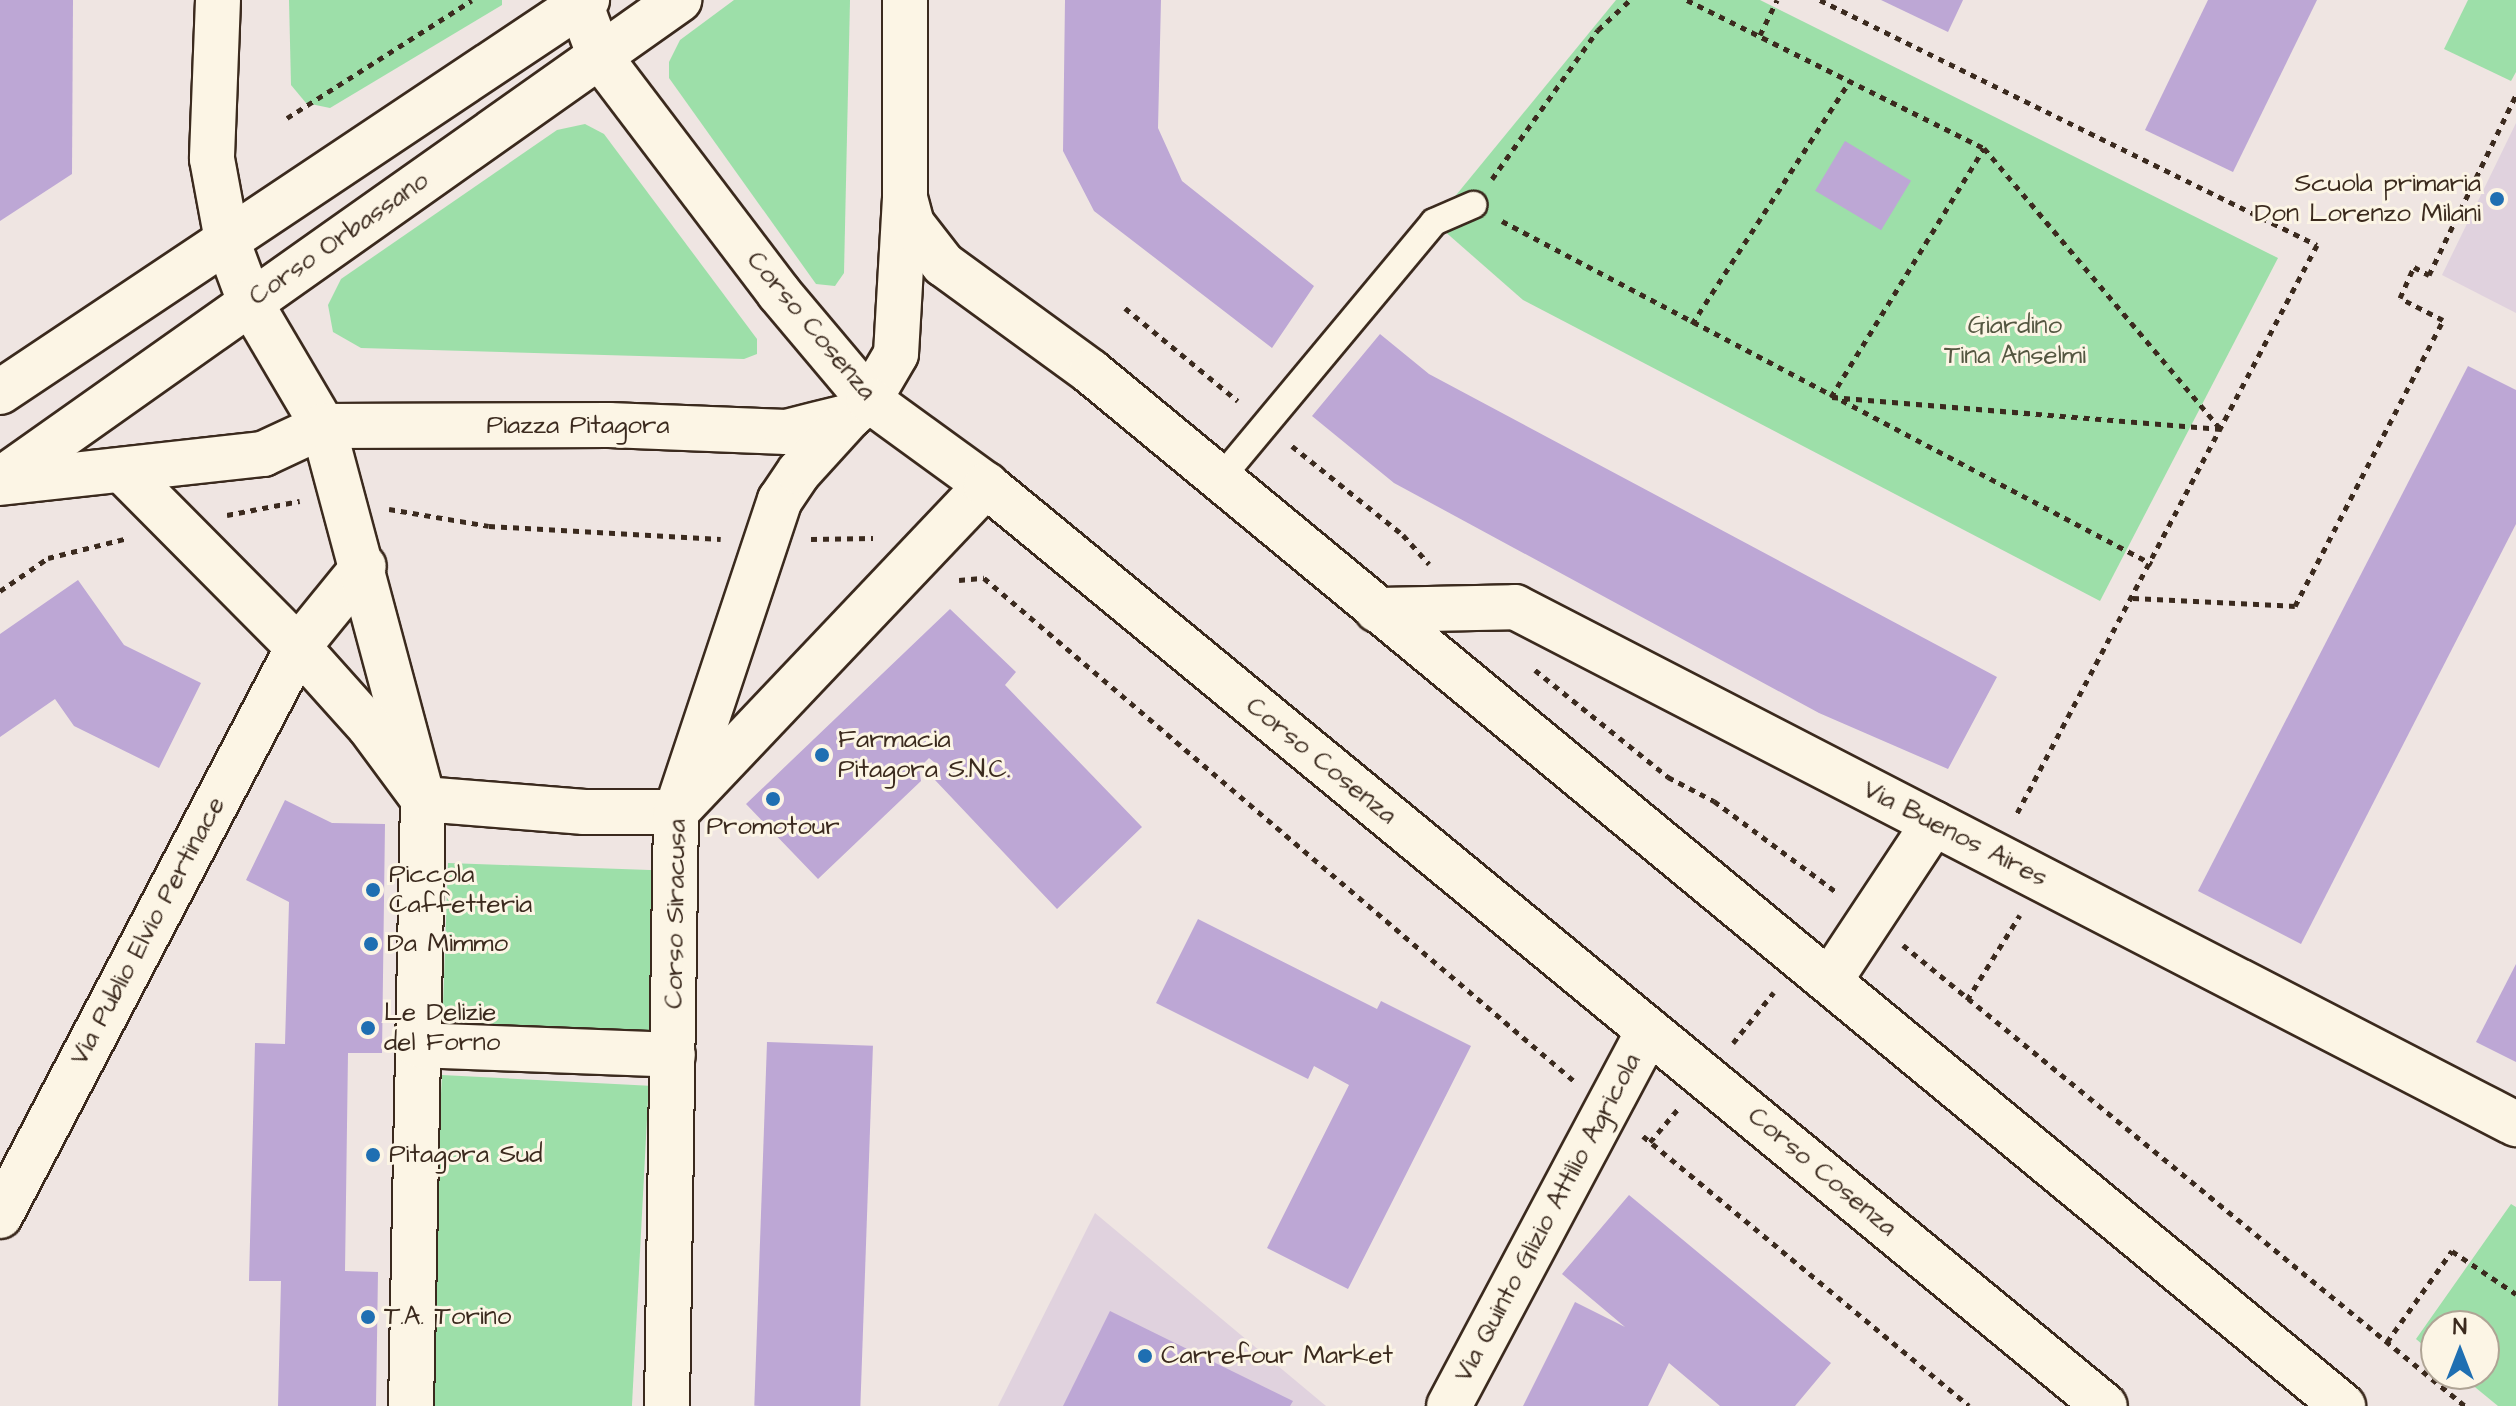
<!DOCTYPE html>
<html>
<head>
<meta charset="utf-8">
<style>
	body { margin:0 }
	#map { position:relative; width:2516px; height:1406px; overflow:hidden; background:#efe5e2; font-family:"Architects Daughter",sans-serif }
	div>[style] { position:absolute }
	.built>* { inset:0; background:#e0d2de }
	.green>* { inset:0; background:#9ddfa9; transform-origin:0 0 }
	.building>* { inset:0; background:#bda7d5; transform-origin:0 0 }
	.path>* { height:5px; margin-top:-2.5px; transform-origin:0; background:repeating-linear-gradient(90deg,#3b2a1e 0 6px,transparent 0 12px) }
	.roads { filter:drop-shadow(2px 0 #3b2a1e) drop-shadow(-2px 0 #3b2a1e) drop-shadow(0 2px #3b2a1e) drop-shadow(0 -2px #3b2a1e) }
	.service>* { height:26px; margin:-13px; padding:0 13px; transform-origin:13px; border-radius:13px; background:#fcf5e5 }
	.minor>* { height:44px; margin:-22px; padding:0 22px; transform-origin:22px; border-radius:22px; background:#fcf5e5 }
	.tertiary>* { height:44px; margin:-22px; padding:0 22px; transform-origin:22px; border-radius:22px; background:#fcf5e5 }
	.primary>* { height:44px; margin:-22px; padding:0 22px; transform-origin:22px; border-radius:22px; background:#fcf5e5 }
	.dots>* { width:22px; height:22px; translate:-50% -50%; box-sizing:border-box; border:4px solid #fcf5e5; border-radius:50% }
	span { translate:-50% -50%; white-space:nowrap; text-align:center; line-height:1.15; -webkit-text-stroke:6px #fcf5e5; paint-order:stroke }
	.poi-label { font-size:26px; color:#3b2a1e }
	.right { translate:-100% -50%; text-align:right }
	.left { translate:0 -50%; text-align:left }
	.street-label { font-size:26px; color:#3b2a1e }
	.park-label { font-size:26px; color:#545741 }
	.north { position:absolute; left:2420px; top:1310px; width:80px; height:80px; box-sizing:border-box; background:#fcf5e5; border:2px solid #afa495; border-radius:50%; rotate:0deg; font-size:22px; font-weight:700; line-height:32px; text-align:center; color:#3b2a1e }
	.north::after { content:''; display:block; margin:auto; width:28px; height:36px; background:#1f6fb2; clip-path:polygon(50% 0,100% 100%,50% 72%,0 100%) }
</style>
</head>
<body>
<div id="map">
	<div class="built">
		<i style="clip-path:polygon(2516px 123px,2516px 313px,2442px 275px)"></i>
		<i style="clip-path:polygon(1095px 1213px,1326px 1406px,998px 1406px)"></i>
	</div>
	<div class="green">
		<i style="clip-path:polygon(289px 0,502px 0,502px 5px,330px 108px,306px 103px,291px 85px)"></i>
		<i style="clip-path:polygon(734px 0,850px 0,844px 273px,835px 286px,816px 284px,669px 78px,669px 62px,680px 40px)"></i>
		<i style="clip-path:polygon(1616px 0,1760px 0,2278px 258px,2100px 601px,1523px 300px,1434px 222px)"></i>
		<i style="clip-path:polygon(2468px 0,2516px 0,2516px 72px,2511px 81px,2444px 49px)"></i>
		<i style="clip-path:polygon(585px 124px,604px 134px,757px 339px,757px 354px,744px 359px,361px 348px,333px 332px,328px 305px,341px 279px,557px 130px)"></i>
		<i style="left:448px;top:863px;width:209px;height:162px;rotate:2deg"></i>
		<i style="left:442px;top:1075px;width:207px;height:331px;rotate:3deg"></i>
		<i style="clip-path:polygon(2511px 1204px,2516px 1207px,2516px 1406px,2498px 1406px,2459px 1374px,2484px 1374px,2484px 1326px,2436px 1326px,2436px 1356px,2416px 1339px)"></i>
	</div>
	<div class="building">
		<i style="clip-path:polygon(0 0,73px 0,72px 174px,0 221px)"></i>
		<i style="clip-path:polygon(1065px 0,1161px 0,1158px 128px,1182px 181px,1314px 286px,1272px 348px,1094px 211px,1063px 151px)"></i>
		<i style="clip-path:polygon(1881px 0,1963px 0,1948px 32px)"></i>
		<i style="clip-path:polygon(2208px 0,2317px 0,2233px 172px,2145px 130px)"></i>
		<i style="left:1845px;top:141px;width:77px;height:58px;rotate:31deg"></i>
		<i style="clip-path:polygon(1380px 334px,1429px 374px,1997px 677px,1948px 769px,1819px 713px,1394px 483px,1312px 416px)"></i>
		<i style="clip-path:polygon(2468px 366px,2516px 390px,2516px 524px,2301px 944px,2198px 891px)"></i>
		<i style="clip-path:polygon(78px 580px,124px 645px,201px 683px,159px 768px,74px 726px,55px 699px,0 737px,0 634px)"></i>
		<i style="clip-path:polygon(950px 609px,1016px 672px,1005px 685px,1142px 827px,1057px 909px,935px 780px,940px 767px,929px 758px,919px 768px,921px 781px,818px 879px,746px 804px)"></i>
		<i style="clip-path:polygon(285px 800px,332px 823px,385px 824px,382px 1053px,348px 1053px,345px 1271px,378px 1272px,376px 1406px,278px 1406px,281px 1281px,249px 1281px,255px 1043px,285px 1044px,289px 902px,246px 880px)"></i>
		<i style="clip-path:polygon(1198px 919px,1377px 1009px,1381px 1001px,1471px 1046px,1348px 1289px,1267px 1248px,1349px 1085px,1314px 1066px,1308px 1079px,1156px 1003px)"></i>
		<i style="clip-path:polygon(2516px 964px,2516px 1062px,2476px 1042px)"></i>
		<i style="left:767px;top:1042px;width:106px;height:364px;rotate:2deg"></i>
		<i style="clip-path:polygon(1629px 1195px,1831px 1363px,1795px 1406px,1720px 1406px,1669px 1363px,1648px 1406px,1523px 1406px,1575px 1302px,1625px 1327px,1562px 1274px)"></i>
		<i style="clip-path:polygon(1110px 1311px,1293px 1401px,1290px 1406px,1063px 1406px)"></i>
	</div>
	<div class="path">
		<i style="left:1687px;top:0;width:332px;rotate:26.5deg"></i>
		<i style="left:1984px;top:148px;width:368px;rotate:49.9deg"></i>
		<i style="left:2221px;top:429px;width:391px;rotate:-175.3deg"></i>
		<i style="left:1831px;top:397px;width:292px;rotate:-58.4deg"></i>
		<i style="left:1820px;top:0;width:554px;rotate:26.24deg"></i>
		<i style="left:2317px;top:245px;width:647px;rotate:117.83deg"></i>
		<i style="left:1760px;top:35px;width:39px;rotate:-64deg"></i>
		<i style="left:287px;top:118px;width:219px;rotate:-32.5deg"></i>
		<i style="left:1492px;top:179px;width:183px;rotate:-54.6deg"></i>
		<i style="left:1598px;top:30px;width:44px;rotate:-43.2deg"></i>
		<i style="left:1502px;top:221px;width:735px;rotate:27.82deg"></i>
		<i style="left:1125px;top:308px;width:146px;rotate:39.5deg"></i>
		<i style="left:1692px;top:324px;width:290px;rotate:-57deg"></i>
		<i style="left:1292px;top:446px;width:142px;rotate:38.7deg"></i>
		<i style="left:1403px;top:535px;width:39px;rotate:48deg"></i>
		<i style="left:389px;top:509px;width:101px;rotate:9.6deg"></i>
		<i style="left:489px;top:526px;width:232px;rotate:3.2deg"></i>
		<i style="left:227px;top:515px;width:74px;rotate:-10.9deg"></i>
		<i style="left:811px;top:539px;width:62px;rotate:-0.9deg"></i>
		<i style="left:959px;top:580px;width:25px;rotate:-5deg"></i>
		<i style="left:984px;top:578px;width:774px;rotate:40.44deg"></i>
		<i style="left:0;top:591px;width:58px;rotate:-34.5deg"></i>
		<i style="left:48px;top:558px;width:82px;rotate:-14deg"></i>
		<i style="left:2133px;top:598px;width:162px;rotate:2.8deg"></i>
		<i style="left:2295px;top:606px;width:322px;rotate:-62.6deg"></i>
		<i style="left:2443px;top:320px;width:48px;rotate:-152.9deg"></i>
		<i style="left:2400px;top:298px;width:34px;rotate:-66deg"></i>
		<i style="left:2414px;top:267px;width:17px;rotate:28deg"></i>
		<i style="left:2429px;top:275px;width:200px;rotate:-64.2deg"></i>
		<i style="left:1535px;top:670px;width:171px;rotate:38.8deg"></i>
		<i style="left:1668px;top:777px;width:52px;rotate:27.6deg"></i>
		<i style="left:1714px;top:801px;width:152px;rotate:36.7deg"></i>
		<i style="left:1903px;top:945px;width:727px;rotate:39.36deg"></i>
		<i style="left:1967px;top:1000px;width:100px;rotate:-58.1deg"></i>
		<i style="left:1733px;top:1043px;width:65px;rotate:-51.2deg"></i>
		<i style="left:1643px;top:1136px;width:423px;rotate:39.6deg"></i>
		<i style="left:1650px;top:1142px;width:43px;rotate:-49.7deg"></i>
		<i style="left:2387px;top:1342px;width:112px;rotate:-54.5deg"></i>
		<i style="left:2452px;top:1251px;width:77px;rotate:33.9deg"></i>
	</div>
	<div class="roads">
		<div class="service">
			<i style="left:1220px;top:479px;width:334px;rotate:-50.2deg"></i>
			<i style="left:1434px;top:222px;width:43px;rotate:-23.6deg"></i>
		</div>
		<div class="minor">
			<i style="left:1377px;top:610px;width:138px;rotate:-1.2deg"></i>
			<i style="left:1515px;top:607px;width:1127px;rotate:27.32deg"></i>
			<i style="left:1830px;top:980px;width:188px;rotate:-56.5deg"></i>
			<i style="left:0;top:1216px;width:642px;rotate:-62.36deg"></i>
			<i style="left:298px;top:647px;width:104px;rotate:-50.8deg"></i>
			<i style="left:1449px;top:1406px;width:425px;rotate:-62deg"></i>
		</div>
		<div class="tertiary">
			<i style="left:218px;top:0;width:159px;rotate:92.2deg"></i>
			<i style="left:212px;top:159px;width:82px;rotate:79.5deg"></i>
			<i style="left:227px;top:240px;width:66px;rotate:69.6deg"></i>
			<i style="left:250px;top:302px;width:144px;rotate:59.5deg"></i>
			<i style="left:323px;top:426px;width:386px;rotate:75deg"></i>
			<i style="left:423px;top:799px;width:607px;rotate:91.13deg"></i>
			<i style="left:123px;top:471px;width:248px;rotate:45.2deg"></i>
			<i style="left:298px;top:647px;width:106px;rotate:48.1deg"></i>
			<i style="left:369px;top:726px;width:91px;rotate:53.5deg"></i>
			<i style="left:423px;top:799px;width:162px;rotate:4.6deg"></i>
			<i style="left:584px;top:812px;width:92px"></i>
			<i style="left:676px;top:812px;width:451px;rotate:-46.5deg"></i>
			<i style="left:0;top:483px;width:265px;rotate:-6.3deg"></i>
			<i style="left:263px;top:454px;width:66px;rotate:-25deg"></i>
			<i style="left:323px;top:426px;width:286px;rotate:-0.2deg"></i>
			<i style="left:609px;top:425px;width:177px;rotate:2.3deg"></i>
			<i style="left:786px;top:432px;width:66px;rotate:-14deg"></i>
			<i style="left:850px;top:416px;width:25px;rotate:-40deg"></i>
			<i style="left:869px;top:400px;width:53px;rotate:-59.6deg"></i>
			<i style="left:896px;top:354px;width:156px;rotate:-86.7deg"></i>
			<i style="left:418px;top:1045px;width:255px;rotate:2.2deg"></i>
			<i style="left:667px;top:1406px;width:594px;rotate:-89.13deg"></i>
			<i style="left:676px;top:812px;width:329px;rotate:-71.6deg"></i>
			<i style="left:780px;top:500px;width:34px;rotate:-56deg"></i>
			<i style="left:799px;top:472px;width:76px;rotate:-47.7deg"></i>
		</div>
		<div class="primary">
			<i style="left:579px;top:0;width:61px;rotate:69.8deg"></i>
			<i style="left:600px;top:57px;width:296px;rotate:52.8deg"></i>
			<i style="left:779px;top:293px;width:140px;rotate:49.9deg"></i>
			<i style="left:869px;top:400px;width:145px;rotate:36deg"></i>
			<i style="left:986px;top:485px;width:1449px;rotate:39.46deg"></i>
			<i style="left:905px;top:0;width:198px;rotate:90deg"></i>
			<i style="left:905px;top:198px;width:27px;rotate:75deg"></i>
			<i style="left:912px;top:224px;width:51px;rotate:52.2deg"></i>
			<i style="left:943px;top:264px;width:183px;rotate:36.1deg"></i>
			<i style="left:1091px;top:372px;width:1624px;rotate:39.55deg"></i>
			<i style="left:0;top:392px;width:706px;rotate:-33.74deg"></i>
			<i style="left:0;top:480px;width:832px;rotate:-35.26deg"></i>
		</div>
	</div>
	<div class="dots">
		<i style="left:2497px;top:199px;background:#1f6fb2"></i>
		<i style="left:822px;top:755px;background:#1f6fb2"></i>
		<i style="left:773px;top:799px;background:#1f6fb2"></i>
		<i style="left:373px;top:890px;background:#1f6fb2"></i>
		<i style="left:371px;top:944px;background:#1f6fb2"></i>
		<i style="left:368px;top:1028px;background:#1f6fb2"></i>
		<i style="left:373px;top:1155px;background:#1f6fb2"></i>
		<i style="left:368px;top:1317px;background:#1f6fb2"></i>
		<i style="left:1145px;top:1356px;background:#1f6fb2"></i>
	</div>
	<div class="poi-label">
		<span class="right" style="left:2481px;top:199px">Scuola primaria<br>Don Lorenzo Milani</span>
		<span class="left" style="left:838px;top:755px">Farmacia<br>Pitagora S.N.C.</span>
		<span style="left:773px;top:827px">Promotour</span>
		<span class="left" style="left:389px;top:890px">Piccola<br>Caffetteria</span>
		<span class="left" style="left:387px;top:944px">Da Mimmo</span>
		<span class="left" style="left:384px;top:1028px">Le Delizie<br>del Forno</span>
		<span class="left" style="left:389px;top:1155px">Pitagora Sud</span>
		<span class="left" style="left:384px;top:1317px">T.A. Torino</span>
		<span class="left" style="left:1161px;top:1356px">Carrefour Market</span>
	</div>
	<div class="street-label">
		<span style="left:339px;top:239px;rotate:-35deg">Corso Orbassano</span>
		<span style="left:811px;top:326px;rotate:50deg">Corso Cosenza</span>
		<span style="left:578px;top:426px">Piazza Pitagora</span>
		<span style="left:1321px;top:761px;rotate:39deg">Corso Cosenza</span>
		<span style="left:1955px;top:834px;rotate:27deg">Via Buenos Aires</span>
		<span style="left:676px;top:914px;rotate:-89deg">Corso Siracusa</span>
		<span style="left:148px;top:931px;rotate:-62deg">Via Publio Elvio Pertinace</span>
		<span style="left:1822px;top:1172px;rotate:40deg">Corso Cosenza</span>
		<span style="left:1548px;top:1218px;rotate:-62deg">Via Quinto Glizio Attilio Agricola</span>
	</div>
	<div class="park-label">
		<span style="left:2015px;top:341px">Giardino<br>Tina Anselmi</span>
	</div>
	<div class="north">N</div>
</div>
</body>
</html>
